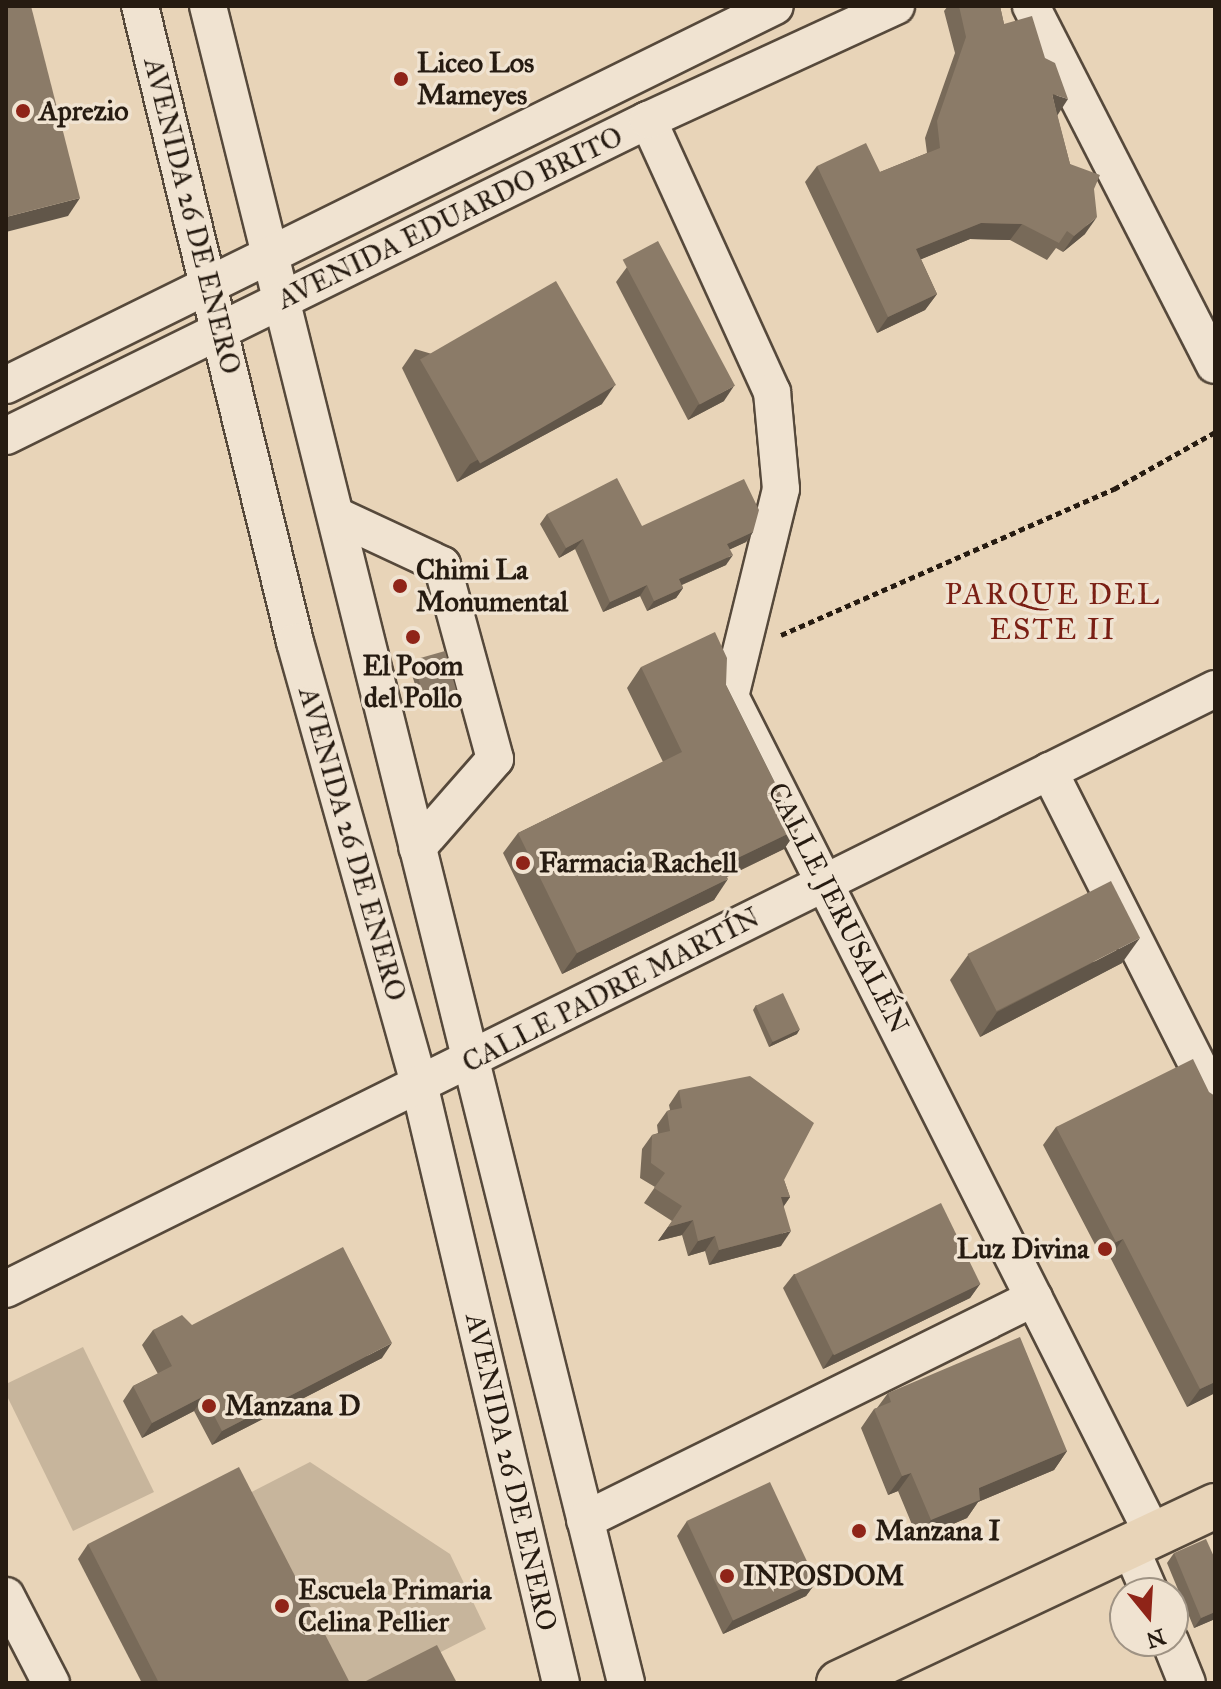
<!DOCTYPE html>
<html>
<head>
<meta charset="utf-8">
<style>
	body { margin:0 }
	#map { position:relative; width:1221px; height:1689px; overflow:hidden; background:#e8d4b8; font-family:"IM FELL Great Primer",serif }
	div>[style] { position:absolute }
	.green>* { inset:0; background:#c7b59c }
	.path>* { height:5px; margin-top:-2.5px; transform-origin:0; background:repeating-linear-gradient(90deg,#261b11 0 6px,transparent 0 10px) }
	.roads { filter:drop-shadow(2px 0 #56493b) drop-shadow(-2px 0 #56493b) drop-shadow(0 2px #56493b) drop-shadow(0 -2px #56493b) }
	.minor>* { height:36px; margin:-18px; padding:0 18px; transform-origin:18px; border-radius:18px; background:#f0e3d1 }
	.major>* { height:44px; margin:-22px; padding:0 22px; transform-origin:22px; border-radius:22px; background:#e8d4b8 }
	.wall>* { inset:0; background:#786a59 }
	.shaded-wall>* { inset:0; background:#615649 }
	.building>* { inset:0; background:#8b7b68; transform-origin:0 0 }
	.dots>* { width:22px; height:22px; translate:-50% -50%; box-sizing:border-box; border:4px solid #f0e3d1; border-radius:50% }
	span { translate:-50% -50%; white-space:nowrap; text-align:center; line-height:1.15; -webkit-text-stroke:7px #f0e3d1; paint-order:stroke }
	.poi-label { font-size:28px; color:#261b11; font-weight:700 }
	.left { translate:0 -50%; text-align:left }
	.right { translate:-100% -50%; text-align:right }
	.street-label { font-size:28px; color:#261b11 }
	.neighbourhood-label { font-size:30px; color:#7a1f14; letter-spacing:2px }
	.frame { position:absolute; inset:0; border:8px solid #261b11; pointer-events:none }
	.north { position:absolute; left:1109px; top:1577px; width:80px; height:80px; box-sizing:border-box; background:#f0e3d1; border:2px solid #9f9384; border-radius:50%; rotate:162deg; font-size:22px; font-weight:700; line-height:32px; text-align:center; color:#261b11 }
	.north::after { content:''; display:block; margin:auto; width:28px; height:36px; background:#8f2418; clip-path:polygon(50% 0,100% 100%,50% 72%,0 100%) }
</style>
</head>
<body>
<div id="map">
	<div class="green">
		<i style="clip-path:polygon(83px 1347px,154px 1492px,73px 1531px,6px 1394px,6px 1384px)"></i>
		<i style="clip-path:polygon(310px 1462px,450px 1554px,486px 1629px,380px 1683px,332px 1683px,238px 1499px)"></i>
	</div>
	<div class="path">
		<i style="left:781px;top:635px;width:364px;rotate:-23.7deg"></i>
		<i style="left:1114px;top:489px;width:116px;rotate:-29.4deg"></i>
	</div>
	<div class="roads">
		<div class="minor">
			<i style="left:140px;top:6px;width:655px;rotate:76.3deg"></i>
			<i style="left:295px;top:642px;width:463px;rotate:74.3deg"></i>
			<i style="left:420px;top:1088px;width:611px;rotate:76.67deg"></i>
			<i style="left:208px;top:6px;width:1728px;rotate:76deg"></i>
			<i style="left:1031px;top:6px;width:403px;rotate:62.9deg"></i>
			<i style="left:648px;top:120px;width:299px;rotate:65.5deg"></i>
			<i style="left:772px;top:392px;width:97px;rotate:84.7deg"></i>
			<i style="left:781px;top:489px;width:213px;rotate:103.8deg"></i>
			<i style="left:730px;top:696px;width:941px;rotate:63.22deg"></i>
			<i style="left:6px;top:385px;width:857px;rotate:-26.24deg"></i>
			<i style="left:6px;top:436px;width:716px;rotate:-26.21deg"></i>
			<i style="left:648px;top:120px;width:273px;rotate:-24.7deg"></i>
			<i style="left:337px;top:516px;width:116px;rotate:25deg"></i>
			<i style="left:442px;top:565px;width:201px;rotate:74.7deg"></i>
			<i style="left:495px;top:759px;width:118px;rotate:131.2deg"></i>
			<i style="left:1049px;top:771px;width:369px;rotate:63.2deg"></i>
			<i style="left:6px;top:1289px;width:1350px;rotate:-26.39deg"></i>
			<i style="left:585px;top:1520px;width:501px;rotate:-26.31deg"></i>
			<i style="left:1130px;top:1547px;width:50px;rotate:66.5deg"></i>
			<i style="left:6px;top:1596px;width:98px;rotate:62.7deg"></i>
			<i style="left:1170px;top:1641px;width:45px;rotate:68deg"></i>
		</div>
		<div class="major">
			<i style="left:839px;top:1683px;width:416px;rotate:-25.2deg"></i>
		</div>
	</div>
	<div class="wall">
		<i style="clip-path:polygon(948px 6px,1000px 6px,1004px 24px,1057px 115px,1070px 164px,1094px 189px,1085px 234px,1063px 252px,1056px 248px,1047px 260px,1010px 240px,970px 239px,921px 259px,937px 294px,925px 310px,877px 333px,805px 182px,817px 166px,880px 172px,927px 153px,925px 138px,955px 53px,944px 11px)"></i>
		<i style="clip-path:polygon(627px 267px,724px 401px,688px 420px,616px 282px)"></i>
		<i style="clip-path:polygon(415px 349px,602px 404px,457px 482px,402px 368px)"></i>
		<i style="clip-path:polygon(547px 514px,642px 526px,753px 532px,746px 542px,730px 549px,726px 565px,682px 585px,683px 588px,676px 598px,647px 611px,640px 596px,603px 612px,575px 549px,559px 558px,540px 524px)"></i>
		<i style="clip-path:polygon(413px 660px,453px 697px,422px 707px,409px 665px)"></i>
		<i style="clip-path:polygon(641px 667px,726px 685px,798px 829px,784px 849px,727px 877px,714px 900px,562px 974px,503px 853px,518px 833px,663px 762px,627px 688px)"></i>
		<i style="clip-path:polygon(968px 955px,1122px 963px,980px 1037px,950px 980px)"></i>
		<i style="clip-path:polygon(756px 1005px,797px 1034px,769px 1047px,753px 1010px)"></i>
		<i style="clip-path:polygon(679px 1090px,784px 1180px,790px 1197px,784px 1206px,781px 1246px,709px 1265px,705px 1251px,688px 1256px,682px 1235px,658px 1241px,672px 1221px,644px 1203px,655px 1187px,640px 1178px,642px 1149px,652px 1135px,658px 1133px,657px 1125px,667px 1111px,670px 1110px,669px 1105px)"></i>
		<i style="clip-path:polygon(1215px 1096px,1215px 1393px,1187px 1407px,1110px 1257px,1103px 1260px,1043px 1145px,1056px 1127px)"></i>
		<i style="clip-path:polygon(794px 1274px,980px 1284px,970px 1298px,823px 1369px,783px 1288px)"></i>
		<i style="clip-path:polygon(192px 1325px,382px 1358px,212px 1445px,194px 1411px,142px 1438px,123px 1401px,133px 1386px,158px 1374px,142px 1345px,153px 1330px)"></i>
		<i style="clip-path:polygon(888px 1393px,1067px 1451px,1054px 1470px,978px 1502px,967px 1518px,918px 1539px,898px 1491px,888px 1495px,861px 1428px,874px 1409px,877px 1408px)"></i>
		<i style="clip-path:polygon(687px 1521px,817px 1581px,806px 1596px,723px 1634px,677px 1536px)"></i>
		<i style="clip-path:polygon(88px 1544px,350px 1683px,142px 1683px,78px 1559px)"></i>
		<i style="clip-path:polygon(1174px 1553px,1215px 1559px,1215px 1619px,1194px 1628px,1167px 1563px)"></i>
	</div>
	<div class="shaded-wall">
		<i style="clip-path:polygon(1052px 94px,1068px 99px,1057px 116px)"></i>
		<i style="clip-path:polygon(80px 198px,68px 216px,6px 232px,6px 217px)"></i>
		<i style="clip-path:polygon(1097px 217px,1085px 234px,1063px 252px,1074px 236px)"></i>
		<i style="clip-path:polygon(981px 223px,1022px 224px,1010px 240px,970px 239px,905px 266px,916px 249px)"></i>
		<i style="clip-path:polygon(937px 294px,925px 310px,877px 333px,888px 317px)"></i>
		<i style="clip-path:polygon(615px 385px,602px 404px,457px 482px,470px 464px)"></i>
		<i style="clip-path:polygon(734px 386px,724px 401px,688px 420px,698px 405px)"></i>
		<i style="clip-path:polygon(753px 532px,746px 542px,720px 554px,727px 544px)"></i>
		<i style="clip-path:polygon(583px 539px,575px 549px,559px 558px,566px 548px)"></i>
		<i style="clip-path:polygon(733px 555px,726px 565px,672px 589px,679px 579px)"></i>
		<i style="clip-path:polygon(647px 585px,640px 596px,603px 612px,610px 602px)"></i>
		<i style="clip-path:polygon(683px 588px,676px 598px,647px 611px,654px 601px)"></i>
		<i style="clip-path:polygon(457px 692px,453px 697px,422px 707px,425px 702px)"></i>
		<i style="clip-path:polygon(798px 829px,784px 849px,707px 886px,721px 866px)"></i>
		<i style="clip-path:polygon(728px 879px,714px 900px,562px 974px,577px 953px)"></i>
		<i style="clip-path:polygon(1140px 938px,1122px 963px,980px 1037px,997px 1012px)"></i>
		<i style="clip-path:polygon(800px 1029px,797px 1034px,769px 1047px,773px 1041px)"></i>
		<i style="clip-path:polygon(781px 1197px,790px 1197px,780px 1211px)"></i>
		<i style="clip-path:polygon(693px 1220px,682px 1235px,658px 1241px,668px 1227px)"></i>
		<i style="clip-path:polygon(791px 1231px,781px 1246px,709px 1265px,719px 1250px)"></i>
		<i style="clip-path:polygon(715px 1236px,705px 1251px,688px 1256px,698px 1241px)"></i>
		<i style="clip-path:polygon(1123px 1239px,1110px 1257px,1103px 1260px,1116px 1242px)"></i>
		<i style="clip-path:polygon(980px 1284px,970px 1298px,823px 1369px,833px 1354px)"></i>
		<i style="clip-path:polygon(392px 1343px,382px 1358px,212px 1445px,222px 1431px)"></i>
		<i style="clip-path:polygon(1215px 1382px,1215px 1393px,1187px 1407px,1200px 1389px)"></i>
		<i style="clip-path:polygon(204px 1396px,194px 1411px,142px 1438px,152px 1423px)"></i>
		<i style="clip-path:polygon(1067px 1451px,1054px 1470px,978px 1502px,967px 1518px,918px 1539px,931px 1520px,979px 1488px)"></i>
		<i style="clip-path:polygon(911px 1473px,898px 1491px,888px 1495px,902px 1476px)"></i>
		<i style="clip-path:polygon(817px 1581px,806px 1596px,723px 1634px,733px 1620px)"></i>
		<i style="clip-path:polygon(1215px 1612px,1215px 1619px,1194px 1628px,1201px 1618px)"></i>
	</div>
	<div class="building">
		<i style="clip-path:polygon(6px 6px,31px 6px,80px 198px,6px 217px)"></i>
		<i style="clip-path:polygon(959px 6px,1000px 6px,1004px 24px,1032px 16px,1045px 58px,1055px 63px,1068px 99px,1052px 94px,1070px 164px,1100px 175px,1094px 189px,1097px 217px,1074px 236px,1067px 231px,1059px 243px,1022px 224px,981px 223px,916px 249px,937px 294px,888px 317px,817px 166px,866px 143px,880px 172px,940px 148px,937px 121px,966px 37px)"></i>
		<i style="left:658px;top:241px;width:164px;height:40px;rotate:62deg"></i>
		<i style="left:556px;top:281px;width:120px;height:157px;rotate:60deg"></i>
		<i style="clip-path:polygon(617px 478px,642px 526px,744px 479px,759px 510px,753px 532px,727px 544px,733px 555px,679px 579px,683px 588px,654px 601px,647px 585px,610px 602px,583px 539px,566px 548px,547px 514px)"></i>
		<i style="clip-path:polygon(715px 632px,727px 658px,726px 685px,798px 829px,721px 866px,728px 879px,577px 953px,518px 833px,682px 752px,641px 667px)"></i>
		<i style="left:445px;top:651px;width:43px;height:33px;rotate:74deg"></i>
		<i style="left:1111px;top:881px;width:64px;height:161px;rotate:63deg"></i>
		<i style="left:783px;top:993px;width:40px;height:30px;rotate:65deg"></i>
		<i style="clip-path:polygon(1193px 1059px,1209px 1092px,1215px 1096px,1215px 1382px,1200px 1389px,1123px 1239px,1116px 1242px,1056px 1127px)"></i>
		<i style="clip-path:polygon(750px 1076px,814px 1123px,784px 1180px,790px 1197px,781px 1197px,791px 1231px,719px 1250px,715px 1236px,698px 1241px,693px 1220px,668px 1227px,682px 1206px,654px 1188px,665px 1173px,651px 1163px,652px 1135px,670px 1131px,667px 1111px,682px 1108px,679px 1090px)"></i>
		<i style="left:941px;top:1203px;width:90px;height:163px;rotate:64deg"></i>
		<i style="clip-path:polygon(343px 1247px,392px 1343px,222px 1431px,204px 1396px,152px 1423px,133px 1386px,172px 1366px,153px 1330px,182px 1315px,192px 1325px)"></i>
		<i style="clip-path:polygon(1020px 1337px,1067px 1451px,979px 1488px,980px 1500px,931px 1520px,911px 1473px,902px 1476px,874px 1409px,891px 1402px,888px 1393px)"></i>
		<i style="clip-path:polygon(239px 1467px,350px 1683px,159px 1683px,88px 1544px)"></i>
		<i style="left:770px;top:1482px;width:110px;height:92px;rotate:65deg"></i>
		<i style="clip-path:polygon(1206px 1539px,1215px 1559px,1215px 1612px,1201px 1618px,1174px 1553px)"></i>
		<i style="clip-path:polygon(437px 1645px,457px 1683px,362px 1683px)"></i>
	</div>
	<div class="dots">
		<i style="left:401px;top:79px;background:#8f2418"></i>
		<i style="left:23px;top:111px;background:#8f2418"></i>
		<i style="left:400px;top:586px;background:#8f2418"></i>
		<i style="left:413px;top:637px;background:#8f2418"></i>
		<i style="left:523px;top:863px;background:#8f2418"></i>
		<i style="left:1105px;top:1249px;background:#8f2418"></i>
		<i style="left:209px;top:1406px;background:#8f2418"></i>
		<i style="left:859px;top:1531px;background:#8f2418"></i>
		<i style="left:727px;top:1576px;background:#8f2418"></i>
		<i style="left:282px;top:1606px;background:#8f2418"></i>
	</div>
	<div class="poi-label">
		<span class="left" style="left:417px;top:79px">Liceo Los<br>Mameyes</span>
		<span class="left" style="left:39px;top:111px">Aprezio</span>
		<span class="left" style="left:416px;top:586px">Chimi La<br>Monumental</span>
		<span style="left:413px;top:682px">El Poom<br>del Pollo</span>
		<span class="left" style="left:539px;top:863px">Farmacia Rachell</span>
		<span class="right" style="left:1089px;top:1249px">Luz Divina</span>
		<span class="left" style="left:225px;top:1406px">Manzana D</span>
		<span class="left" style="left:875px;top:1531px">Manzana I</span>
		<span class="left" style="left:743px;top:1576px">INPOSDOM</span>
		<span class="left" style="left:298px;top:1606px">Escuela Primaria<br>Celina Pellier</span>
	</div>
	<div class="street-label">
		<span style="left:192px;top:216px;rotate:76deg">AVENIDA 26 DE ENERO</span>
		<span style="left:450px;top:218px;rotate:-26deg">AVENIDA EDUARDO BRITO</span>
		<span style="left:352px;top:844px;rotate:74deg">AVENIDA 26 DE ENERO</span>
		<span style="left:838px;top:908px;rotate:63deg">CALLE JERUSALÉN</span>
		<span style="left:611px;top:990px;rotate:-27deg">CALLE PADRE MARTÍN</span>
		<span style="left:511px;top:1472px;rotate:77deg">AVENIDA 26 DE ENERO</span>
	</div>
	<div class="neighbourhood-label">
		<span style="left:1053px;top:611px">PARQUE DEL<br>ESTE II</span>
	</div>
	<div class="frame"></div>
	<div class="north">N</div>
</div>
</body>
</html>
